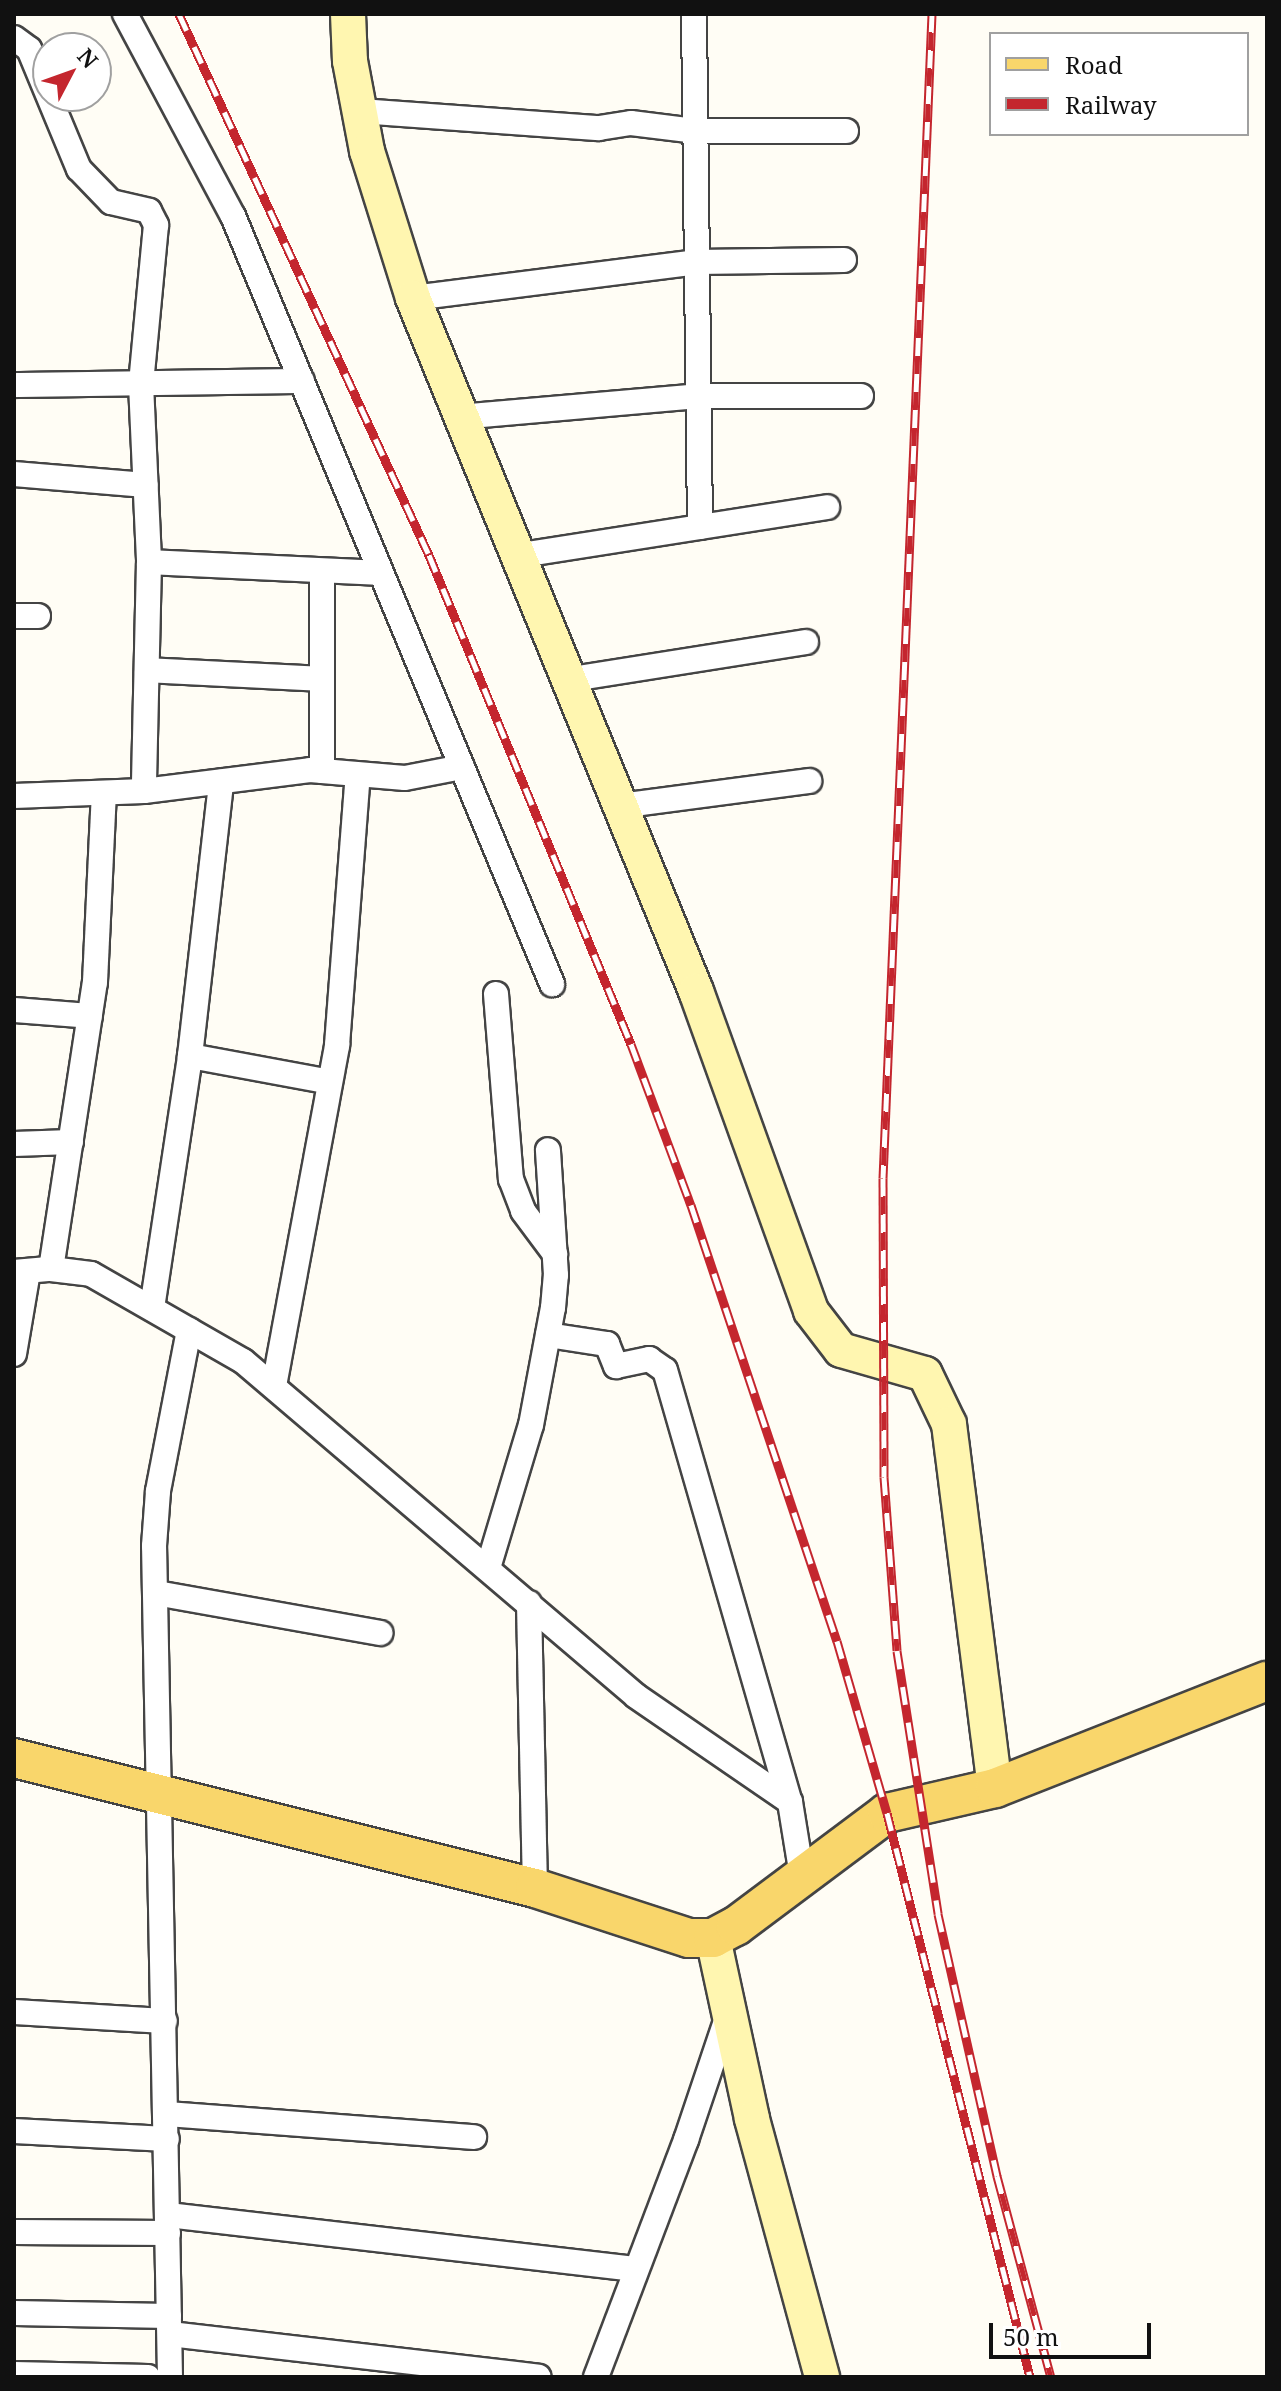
<!DOCTYPE html>
<html>
<head>
<meta charset="utf-8">
<style>
	body { margin:0 }
	#map { position:relative; width:1281px; height:2391px; overflow:hidden; background:#fffdf5; font-family:"Noto Serif",serif }
	div>[style] { position:absolute }
	.roads { filter:drop-shadow(2px 0 #444) drop-shadow(-2px 0 #444) drop-shadow(0 2px #444) drop-shadow(0 -2px #444) }
	.street>* { height:24px; margin:-12px; padding:0 12px; transform-origin:12px; border-radius:12px; background:#fff }
	.secondary>* { height:34px; margin:-17px; padding:0 17px; transform-origin:17px; border-radius:17px; background:#fff6b0 }
	.primary>* { height:38px; margin:-19px; padding:0 19px; transform-origin:19px; border-radius:19px; background:#f9d66b }
	.rail>* { height:9px; margin-top:-4.5px; transform-origin:0; background:repeating-linear-gradient(90deg,#fff 0 18px,#c4262e 0 36px); box-sizing:border-box; border-block:2px solid #c4262e }
	span { translate:-50% -50%; white-space:nowrap; text-align:center; line-height:1.15; -webkit-text-stroke:8px #fff; paint-order:stroke }
	.frame { position:absolute; inset:0; border:16px solid #111; pointer-events:none }
	.legend { position:absolute; left:989px; top:32px; width:260px; height:104px; box-sizing:border-box; background:#fff; border:2px solid #a0a0a0; margin:0; padding:10px 14px; list-style:none; font-size:24px; color:#111 }
	.legend li { display:flex; align-items:center; gap:16px; height:40px }
	.legend b { width:40px; border:2px solid #a0a0a0 }
	.north { position:absolute; left:32px; top:32px; width:80px; height:80px; box-sizing:border-box; background:#fff; border:2px solid #a0a0a0; border-radius:50%; rotate:49deg; font-size:22px; font-weight:700; line-height:32px; text-align:center; color:#111 }
	.north::after { content:''; display:block; margin:auto; width:28px; height:36px; background:#c4262e; clip-path:polygon(50% 0,100% 100%,50% 72%,0 100%) }
	.scale { position:absolute; left:989px; top:2323px; width:162px; height:36px; box-sizing:border-box; border:4px solid #111; border-top:0; padding-left:10px; font-size:24px; line-height:28px; white-space:nowrap; color:#111; -webkit-text-stroke:6px #fff; paint-order:stroke }
</style>
</head>
<body>
<div id="map">
	<div class="roads">
		<div class="street">
			<i style="left:125px;top:14px;width:229px;rotate:61.9deg"></i>
			<i style="left:233px;top:216px;width:832px;rotate:67.44deg"></i>
			<i style="left:694px;top:14px;width:513px;rotate:89.33deg"></i>
			<i style="left:14px;top:38px;width:19px;rotate:36deg"></i>
			<i style="left:29px;top:49px;width:130px;rotate:67.4deg"></i>
			<i style="left:79px;top:169px;width:46px;rotate:45.9deg"></i>
			<i style="left:111px;top:202px;width:39px;rotate:13deg"></i>
			<i style="left:149px;top:211px;width:16px;rotate:63deg"></i>
			<i style="left:156px;top:225px;width:160px;rotate:95.4deg"></i>
			<i style="left:141px;top:384px;width:178px;rotate:87.4deg"></i>
			<i style="left:149px;top:562px;width:229px;rotate:91.3deg"></i>
			<i style="left:360px;top:111px;width:240px;rotate:4.1deg"></i>
			<i style="left:599px;top:128px;width:32px;rotate:-9deg"></i>
			<i style="left:631px;top:123px;width:64px;rotate:7.1deg"></i>
			<i style="left:695px;top:131px;width:151px"></i>
			<i style="left:413px;top:298px;width:285px;rotate:-7.2deg"></i>
			<i style="left:696px;top:262px;width:148px;rotate:-0.8deg"></i>
			<i style="left:14px;top:385px;width:288px;rotate:-0.8deg"></i>
			<i style="left:459px;top:417px;width:240px;rotate:-5deg"></i>
			<i style="left:698px;top:396px;width:163px"></i>
			<i style="left:14px;top:474px;width:132px;rotate:4.8deg"></i>
			<i style="left:515px;top:556px;width:316px;rotate:-8.9deg"></i>
			<i style="left:149px;top:562px;width:232px;rotate:2.7deg"></i>
			<i style="left:14px;top:616px;width:24px"></i>
			<i style="left:147px;top:670px;width:175px;rotate:2.9deg"></i>
			<i style="left:566px;top:680px;width:243px;rotate:-9deg"></i>
			<i style="left:322px;top:771px;width:199px;rotate:-90deg"></i>
			<i style="left:14px;top:796px;width:130px;rotate:-2.2deg"></i>
			<i style="left:144px;top:791px;width:167px;rotate:-7.2deg"></i>
			<i style="left:310px;top:770px;width:95px;rotate:4.8deg"></i>
			<i style="left:405px;top:778px;width:58px;rotate:-10.9deg"></i>
			<i style="left:619px;top:806px;width:192px;rotate:-7.5deg"></i>
			<i style="left:496px;top:994px;width:186px;rotate:85.4deg"></i>
			<i style="left:511px;top:1179px;width:34px;rotate:69deg"></i>
			<i style="left:523px;top:1211px;width:54px;rotate:53.3deg"></i>
			<i style="left:14px;top:1010px;width:76px;rotate:4.5deg"></i>
			<i style="left:190px;top:1056px;width:142px;rotate:10.5deg"></i>
			<i style="left:14px;top:1144px;width:57px;rotate:-2deg"></i>
			<i style="left:51px;top:1269px;width:290px;rotate:-81.3deg"></i>
			<i style="left:95px;top:982px;width:189px;rotate:-87.3deg"></i>
			<i style="left:14px;top:1272px;width:37px;rotate:-5deg"></i>
			<i style="left:51px;top:1269px;width:40px;rotate:7.1deg"></i>
			<i style="left:91px;top:1274px;width:175px;rotate:29.8deg"></i>
			<i style="left:243px;top:1361px;width:516px;rotate:40.44deg"></i>
			<i style="left:636px;top:1696px;width:187px;rotate:34.5deg"></i>
			<i style="left:152px;top:1308px;width:255px;rotate:-81.4deg"></i>
			<i style="left:190px;top:1056px;width:276px;rotate:-83.5deg"></i>
			<i style="left:548px;top:1335px;width:60px;rotate:8.7deg"></i>
			<i style="left:607px;top:1344px;width:24px;rotate:68deg"></i>
			<i style="left:616px;top:1366px;width:34px;rotate:-12deg"></i>
			<i style="left:649px;top:1359px;width:19px;rotate:35deg"></i>
			<i style="left:665px;top:1370px;width:450px;rotate:73.9deg"></i>
			<i style="left:790px;top:1802px;width:75px;rotate:80.8deg"></i>
			<i style="left:14px;top:1354px;width:84px;rotate:-80.4deg"></i>
			<i style="left:274px;top:1386px;width:347px;rotate:-79.5deg"></i>
			<i style="left:337px;top:1045px;width:271px;rotate:-85.6deg"></i>
			<i style="left:488px;top:1568px;width:149px;rotate:-73.3deg"></i>
			<i style="left:531px;top:1425px;width:119px;rotate:-79.4deg"></i>
			<i style="left:553px;top:1308px;width:33px;rotate:-85deg"></i>
			<i style="left:556px;top:1275px;width:125px;rotate:-93.7deg"></i>
			<i style="left:156px;top:1593px;width:228px;rotate:10.1deg"></i>
			<i style="left:529px;top:1603px;width:285px;rotate:88.8deg"></i>
			<i style="left:14px;top:2012px;width:151px;rotate:3.4deg"></i>
			<i style="left:167px;top:2114px;width:308px;rotate:4.3deg"></i>
			<i style="left:14px;top:2131px;width:153px;rotate:3deg"></i>
			<i style="left:168px;top:2215px;width:470px;rotate:6.6deg"></i>
			<i style="left:14px;top:2232px;width:154px;rotate:0.4deg"></i>
			<i style="left:14px;top:2313px;width:155px;rotate:1.1deg"></i>
			<i style="left:170px;top:2334px;width:371px;rotate:6.6deg"></i>
			<i style="left:14px;top:2374px;width:134px;rotate:1.3deg"></i>
			<i style="left:170px;top:2377px;width:831px;rotate:-91.1deg"></i>
			<i style="left:154px;top:1546px;width:55px;rotate:-85.8deg"></i>
			<i style="left:158px;top:1491px;width:164px;rotate:-79.1deg"></i>
			<i style="left:596px;top:2377px;width:254px;rotate:-69.2deg"></i>
			<i style="left:686px;top:2140px;width:132px;rotate:-71.4deg"></i>
		</div>
		<div class="secondary">
			<i style="left:348px;top:14px;width:47px;rotate:87.6deg"></i>
			<i style="left:350px;top:61px;width:92px;rotate:79.3deg"></i>
			<i style="left:367px;top:151px;width:154px;rotate:72.6deg"></i>
			<i style="left:413px;top:298px;width:749px;rotate:67.79deg"></i>
			<i style="left:696px;top:991px;width:340px;rotate:70.2deg"></i>
			<i style="left:811px;top:1311px;width:49px;rotate:52.4deg"></i>
			<i style="left:841px;top:1350px;width:87px;rotate:15.9deg"></i>
			<i style="left:925px;top:1374px;width:55px;rotate:64.4deg"></i>
			<i style="left:949px;top:1424px;width:367px;rotate:82.8deg"></i>
			<i style="left:713px;top:1938px;width:185px;rotate:77.8deg"></i>
			<i style="left:752px;top:2119px;width:267px;rotate:74.8deg"></i>
		</div>
		<div class="primary">
			<i style="left:14px;top:1758px;width:537px;rotate:14.01deg"></i>
			<i style="left:535px;top:1888px;width:162px;rotate:18deg"></i>
			<i style="left:689px;top:1938px;width:24px"></i>
			<i style="left:713px;top:1938px;width:26px;rotate:-28deg"></i>
			<i style="left:736px;top:1926px;width:189px;rotate:-36.8deg"></i>
			<i style="left:887px;top:1813px;width:111px;rotate:-13deg"></i>
			<i style="left:995px;top:1788px;width:292px;rotate:-21.5deg"></i>
		</div>
	</div>
	<div class="rail">
		<i style="left:179px;top:14px;width:596px;rotate:65.2deg"></i>
		<i style="left:429px;top:555px;width:529px;rotate:67.56deg"></i>
		<i style="left:631px;top:1044px;width:172px;rotate:69.6deg"></i>
		<i style="left:691px;top:1205px;width:460px;rotate:71.5deg"></i>
		<i style="left:837px;top:1641px;width:179px;rotate:73.8deg"></i>
		<i style="left:887px;top:1813px;width:582px;rotate:75.77deg"></i>
		<i style="left:932px;top:14px;width:1165px;rotate:92.41deg"></i>
		<i style="left:883px;top:1178px;width:299px;rotate:89.8deg"></i>
		<i style="left:884px;top:1477px;width:174px;rotate:85.7deg"></i>
		<i style="left:897px;top:1651px;width:266px;rotate:81.1deg"></i>
		<i style="left:938px;top:1914px;width:269px;rotate:77.3deg"></i>
		<i style="left:997px;top:2176px;width:208px;rotate:75deg"></i>
	</div>
	<div class="frame"></div>
	<ul class="legend">
	<li><b style="height:10px;background:#f9d66b"></b>Road</li>
	<li><b style="height:10px;background:#c4262e"></b>Railway</li>
	</ul>
	<div class="north">N</div>
	<div class="scale">50 m</div>
</div>
</body>
</html>
